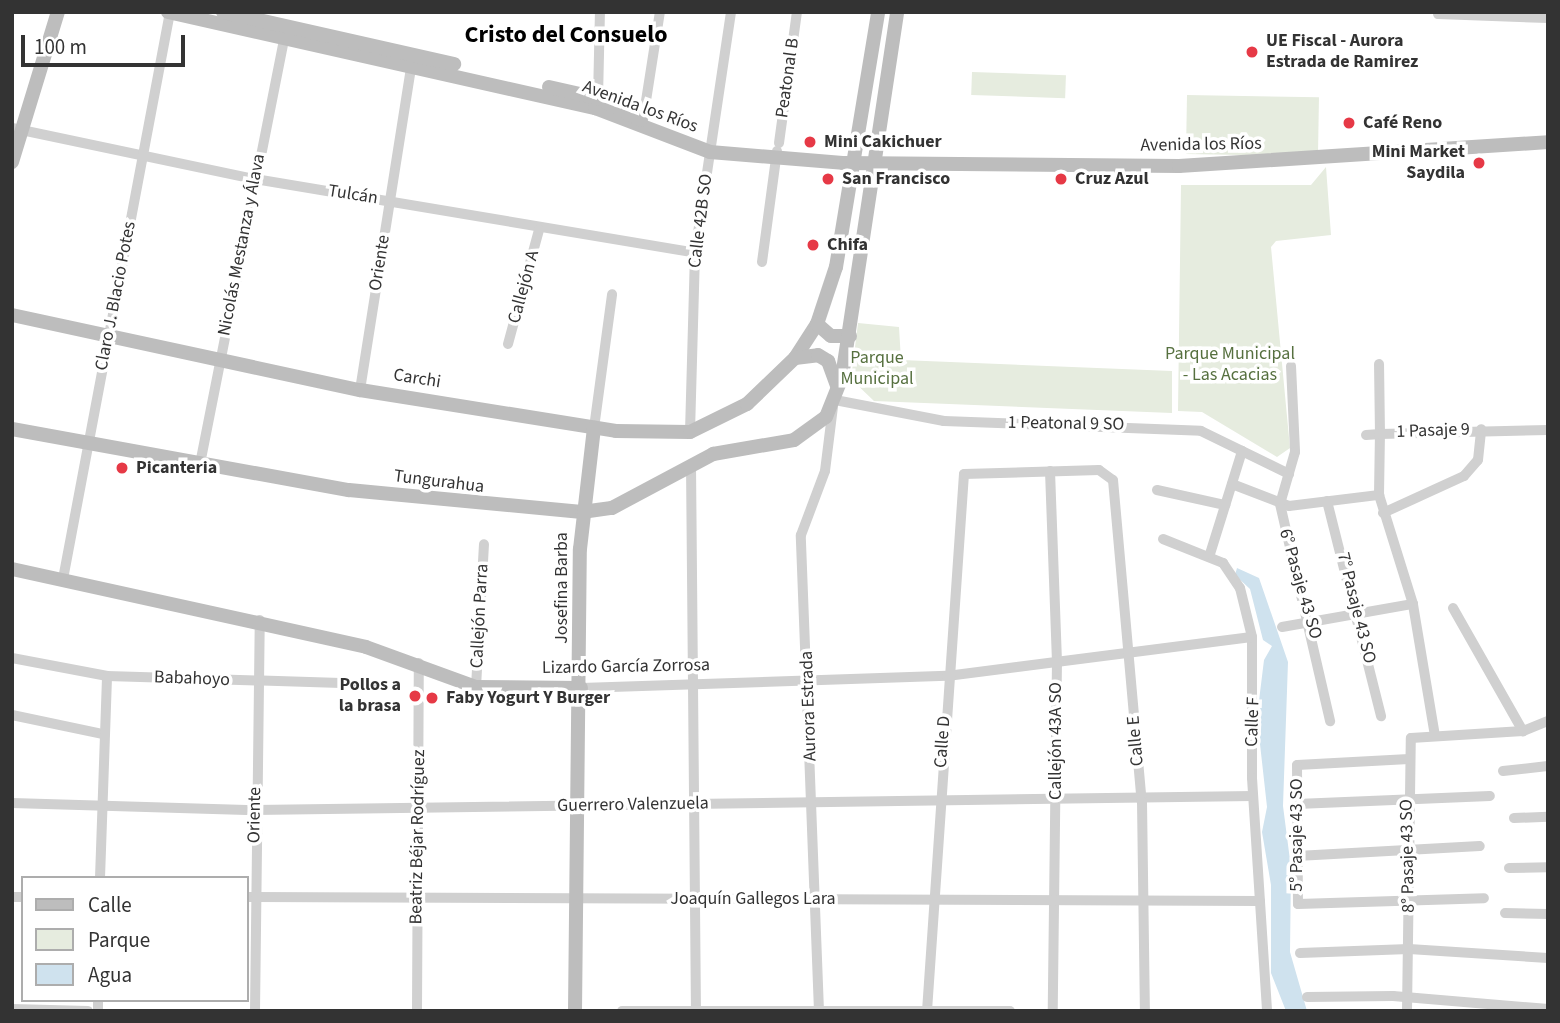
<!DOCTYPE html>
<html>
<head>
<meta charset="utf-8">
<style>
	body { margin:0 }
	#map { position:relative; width:1560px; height:1023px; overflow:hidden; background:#fff; font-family:"Source Sans 3",sans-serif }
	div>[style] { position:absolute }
	.green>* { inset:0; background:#e6ecdf; transform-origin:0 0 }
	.water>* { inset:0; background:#cfe2ee }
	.street>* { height:10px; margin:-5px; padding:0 5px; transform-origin:5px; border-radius:5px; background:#d0d0d0 }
	.secondary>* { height:14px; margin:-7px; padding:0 7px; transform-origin:7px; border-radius:7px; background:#bdbdbd }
	.dots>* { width:19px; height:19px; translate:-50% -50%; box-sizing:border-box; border:4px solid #fff; border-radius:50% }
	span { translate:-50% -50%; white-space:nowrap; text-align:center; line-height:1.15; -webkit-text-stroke:7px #fff; paint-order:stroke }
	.poi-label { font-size:18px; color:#333; font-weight:700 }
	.left { translate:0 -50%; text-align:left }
	.right { translate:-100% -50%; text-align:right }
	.street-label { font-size:18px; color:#333 }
	.park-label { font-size:18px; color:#56703f }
	.district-label { font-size:24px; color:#000; font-weight:700 }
	.frame { position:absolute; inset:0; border:14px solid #333; pointer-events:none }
	.legend { position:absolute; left:21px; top:876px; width:228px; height:126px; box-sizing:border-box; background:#fff; border:2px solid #adadad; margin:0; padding:9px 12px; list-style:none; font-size:21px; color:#333 }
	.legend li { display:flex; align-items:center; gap:14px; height:35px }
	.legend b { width:35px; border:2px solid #adadad }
	.scale { position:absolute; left:21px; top:35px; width:164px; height:32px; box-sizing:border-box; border:4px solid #333; border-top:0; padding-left:9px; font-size:21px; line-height:24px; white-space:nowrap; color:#333; -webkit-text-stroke:5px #fff; paint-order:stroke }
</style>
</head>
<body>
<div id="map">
	<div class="green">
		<i style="left:972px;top:72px;width:94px;height:23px;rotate:2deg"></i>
		<i style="left:1187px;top:95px;width:132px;height:59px;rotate:1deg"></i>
		<i style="clip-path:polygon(1326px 167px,1331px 235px,1276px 241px,1271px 247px,1290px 448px,1277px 457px,1202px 412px,1178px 411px,1181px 185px,1311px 185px)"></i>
		<i style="clip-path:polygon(858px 323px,899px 327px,901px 360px,1172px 371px,1172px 413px,874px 401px,851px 379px)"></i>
	</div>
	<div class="water">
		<i style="clip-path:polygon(1237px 568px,1259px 578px,1288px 662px,1283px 806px,1291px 868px,1290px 952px,1307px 1011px,1286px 1011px,1271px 973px,1271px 885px,1262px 832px,1267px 807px,1257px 717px,1264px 660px,1272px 646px,1263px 640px,1250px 589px,1235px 575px)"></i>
	</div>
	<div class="street">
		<i style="left:1438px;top:14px;width:110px;rotate:2.1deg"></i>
		<i style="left:598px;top:98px;width:86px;rotate:-88.7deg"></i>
		<i style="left:643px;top:120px;width:109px;rotate:-81.1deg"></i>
		<i style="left:12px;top:128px;width:248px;rotate:11.9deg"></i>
		<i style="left:255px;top:179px;width:446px;rotate:9.5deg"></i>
		<i style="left:779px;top:143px;width:132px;rotate:-82.2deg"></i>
		<i style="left:762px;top:262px;width:112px;rotate:-82.3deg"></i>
		<i style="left:508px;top:344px;width:118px;rotate:-74.8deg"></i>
		<i style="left:1291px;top:366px;width:86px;rotate:87.3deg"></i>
		<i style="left:1295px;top:452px;width:54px;rotate:106.1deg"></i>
		<i style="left:1280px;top:504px;width:223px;rotate:77deg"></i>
		<i style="left:360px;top:390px;width:333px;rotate:-81deg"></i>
		<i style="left:835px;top:400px;width:111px;rotate:10.9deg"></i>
		<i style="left:944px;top:421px;width:257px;rotate:2.2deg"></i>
		<i style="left:1201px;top:431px;width:98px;rotate:26deg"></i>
		<i style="left:594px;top:428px;width:135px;rotate:-82.3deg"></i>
		<i style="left:690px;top:432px;width:179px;rotate:-88.4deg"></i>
		<i style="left:695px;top:253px;width:244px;rotate:-81.5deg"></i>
		<i style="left:1366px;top:435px;width:14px;rotate:-4deg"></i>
		<i style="left:1380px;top:434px;width:70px;rotate:-90.8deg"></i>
		<i style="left:200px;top:464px;width:441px;rotate:-78.8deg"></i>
		<i style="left:691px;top:464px;width:547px;rotate:89.48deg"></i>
		<i style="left:1050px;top:471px;width:189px;rotate:87.9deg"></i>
		<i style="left:1057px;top:660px;width:351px;rotate:90.7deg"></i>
		<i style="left:1232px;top:484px;width:61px;rotate:21.1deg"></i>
		<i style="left:1289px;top:506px;width:91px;rotate:-7deg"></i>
		<i style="left:1157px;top:490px;width:70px;rotate:12.4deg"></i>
		<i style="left:1327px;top:501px;width:222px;rotate:75.9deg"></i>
		<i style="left:1383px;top:513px;width:89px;rotate:-24.6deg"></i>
		<i style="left:1464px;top:476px;width:21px;rotate:-49deg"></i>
		<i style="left:1478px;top:460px;width:31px;rotate:-84deg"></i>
		<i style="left:1163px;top:539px;width:65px;rotate:21.8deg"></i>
		<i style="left:1223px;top:563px;width:30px;rotate:56deg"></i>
		<i style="left:1240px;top:588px;width:50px;rotate:76.2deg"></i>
		<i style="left:1252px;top:637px;width:141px;rotate:90deg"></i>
		<i style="left:1252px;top:778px;width:233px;rotate:86.3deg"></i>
		<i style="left:1210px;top:554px;width:108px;rotate:-72.7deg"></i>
		<i style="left:63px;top:579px;width:577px;rotate:-79.31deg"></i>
		<i style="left:1453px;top:608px;width:142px;rotate:60.4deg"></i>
		<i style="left:1282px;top:627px;width:133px;rotate:-10deg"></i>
		<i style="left:12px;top:658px;width:97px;rotate:10.7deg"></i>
		<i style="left:107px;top:676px;width:266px;rotate:1.7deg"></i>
		<i style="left:476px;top:687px;width:143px;rotate:-86.8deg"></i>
		<i style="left:581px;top:688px;width:366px;rotate:-1.9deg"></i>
		<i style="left:947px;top:676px;width:307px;rotate:-7.3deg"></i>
		<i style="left:12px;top:715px;width:92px;rotate:11.9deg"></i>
		<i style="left:1435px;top:736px;width:134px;rotate:-99.5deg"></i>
		<i style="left:1413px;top:604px;width:114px;rotate:-107.3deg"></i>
		<i style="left:1379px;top:495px;width:61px;rotate:-89.1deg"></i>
		<i style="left:1380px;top:434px;width:168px;rotate:-1.4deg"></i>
		<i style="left:1409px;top:759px;width:112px;rotate:176.9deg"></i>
		<i style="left:1297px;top:765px;width:139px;rotate:89.6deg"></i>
		<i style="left:1298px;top:904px;width:186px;rotate:-1.8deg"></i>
		<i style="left:1503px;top:771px;width:45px;rotate:-6.3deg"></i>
		<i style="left:12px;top:803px;width:243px;rotate:1.7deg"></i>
		<i style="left:255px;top:810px;width:998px;rotate:-0.8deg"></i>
		<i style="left:1297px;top:804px;width:193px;rotate:-2.4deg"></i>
		<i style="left:1514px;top:818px;width:34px;rotate:-2deg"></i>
		<i style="left:1297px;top:856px;width:183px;rotate:-3.1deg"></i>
		<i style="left:1509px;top:868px;width:39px;rotate:-1deg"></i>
		<i style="left:100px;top:878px;width:202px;rotate:-88deg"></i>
		<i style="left:12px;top:897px;width:11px"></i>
		<i style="left:247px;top:897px;width:1013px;rotate:0.23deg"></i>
		<i style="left:1505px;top:913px;width:43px;rotate:1.3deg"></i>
		<i style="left:1300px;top:953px;width:109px;rotate:-2.1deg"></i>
		<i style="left:1409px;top:949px;width:139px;rotate:3.7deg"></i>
		<i style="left:1307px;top:997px;width:86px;rotate:-0.7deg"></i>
		<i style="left:1393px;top:996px;width:156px;rotate:4.8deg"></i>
		<i style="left:12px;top:1009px;width:76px;rotate:1.5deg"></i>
		<i style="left:98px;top:1011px;width:11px;rotate:-90deg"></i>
		<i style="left:255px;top:1011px;width:391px;rotate:-89.3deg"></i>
		<i style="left:417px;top:1011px;width:348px;rotate:-89.7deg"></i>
		<i style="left:622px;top:1011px;width:388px"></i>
		<i style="left:819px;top:1011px;width:476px;rotate:-92.2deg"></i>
		<i style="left:801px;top:535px;width:68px;rotate:-69.4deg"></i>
		<i style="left:825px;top:471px;width:64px;rotate:-82.9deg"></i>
		<i style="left:927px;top:1011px;width:538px;rotate:-86.06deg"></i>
		<i style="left:964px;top:474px;width:135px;rotate:-1.7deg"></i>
		<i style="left:1099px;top:470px;width:17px;rotate:36deg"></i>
		<i style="left:1113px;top:480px;width:323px;rotate:84.9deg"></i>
		<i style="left:1142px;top:802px;width:209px;rotate:89.2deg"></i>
		<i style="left:1407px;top:1011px;width:273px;rotate:-89.2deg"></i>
		<i style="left:1411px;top:738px;width:112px;rotate:-3.6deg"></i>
		<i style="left:1523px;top:731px;width:27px;rotate:-22deg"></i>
	</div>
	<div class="secondary">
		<i style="left:168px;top:12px;width:438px;rotate:12.7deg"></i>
		<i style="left:595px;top:108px;width:123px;rotate:20.9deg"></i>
		<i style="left:710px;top:152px;width:133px;rotate:4.7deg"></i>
		<i style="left:843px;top:163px;width:336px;rotate:0.5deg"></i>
		<i style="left:1179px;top:166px;width:370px;rotate:-3.7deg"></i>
		<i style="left:223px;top:12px;width:237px;rotate:12.7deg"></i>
		<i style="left:549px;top:87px;width:50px;rotate:12.7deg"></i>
		<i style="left:598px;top:98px;width:48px;rotate:27.1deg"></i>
		<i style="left:12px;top:162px;width:157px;rotate:-73deg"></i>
		<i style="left:12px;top:315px;width:356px;rotate:12.2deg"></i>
		<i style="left:360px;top:390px;width:259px;rotate:9.1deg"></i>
		<i style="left:616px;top:431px;width:74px;rotate:0.8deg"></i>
		<i style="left:690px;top:432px;width:64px;rotate:-26.2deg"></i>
		<i style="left:747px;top:404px;width:66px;rotate:-43.8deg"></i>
		<i style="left:795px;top:358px;width:40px;rotate:-57.1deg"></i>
		<i style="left:817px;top:324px;width:60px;rotate:-71.6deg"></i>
		<i style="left:836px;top:267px;width:258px;rotate:-80.6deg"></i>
		<i style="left:817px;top:324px;width:18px;rotate:41deg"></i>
		<i style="left:831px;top:336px;width:19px"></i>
		<i style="left:795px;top:358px;width:23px;rotate:-7deg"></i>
		<i style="left:818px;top:355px;width:12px;rotate:31deg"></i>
		<i style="left:828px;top:361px;width:27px;rotate:70deg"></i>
		<i style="left:12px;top:429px;width:342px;rotate:10.3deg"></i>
		<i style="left:349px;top:490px;width:234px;rotate:5.4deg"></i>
		<i style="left:582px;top:512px;width:30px;rotate:-8deg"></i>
		<i style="left:612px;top:508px;width:115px;rotate:-28.1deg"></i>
		<i style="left:713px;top:454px;width:82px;rotate:-9.8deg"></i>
		<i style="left:794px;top:440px;width:39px;rotate:-36deg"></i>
		<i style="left:826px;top:417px;width:43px;rotate:-68.2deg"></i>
		<i style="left:842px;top:377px;width:369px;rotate:-81.4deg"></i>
		<i style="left:12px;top:569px;width:362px;rotate:12.4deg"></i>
		<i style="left:366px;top:647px;width:117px;rotate:20deg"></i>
		<i style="left:476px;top:687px;width:105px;rotate:0.5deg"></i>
		<i style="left:575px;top:1011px;width:462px;rotate:-89.4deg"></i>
		<i style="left:580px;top:549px;width:122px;rotate:-83.4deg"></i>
	</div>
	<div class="dots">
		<i style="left:1252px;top:52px;background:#e63946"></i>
		<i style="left:1349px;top:123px;background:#e63946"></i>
		<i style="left:810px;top:142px;background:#e63946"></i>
		<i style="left:1479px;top:163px;background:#e63946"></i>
		<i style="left:828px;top:179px;background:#e63946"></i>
		<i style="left:1061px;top:179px;background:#e63946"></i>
		<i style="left:813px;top:245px;background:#e63946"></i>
		<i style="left:122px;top:468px;background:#e63946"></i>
		<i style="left:415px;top:696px;background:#e63946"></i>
		<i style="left:432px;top:698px;background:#e63946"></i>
	</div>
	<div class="poi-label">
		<span class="left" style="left:1266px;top:52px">UE Fiscal - Aurora<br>Estrada de Ramirez</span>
		<span class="left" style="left:1363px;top:123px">Café Reno</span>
		<span class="left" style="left:824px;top:142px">Mini Cakichuer</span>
		<span class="right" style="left:1465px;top:163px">Mini Market<br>Saydila</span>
		<span class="left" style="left:842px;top:179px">San Francisco</span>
		<span class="left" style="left:1075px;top:179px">Cruz Azul</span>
		<span class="left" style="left:827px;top:245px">Chifa</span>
		<span class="left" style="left:136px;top:468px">Picanteria</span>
		<span class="right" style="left:401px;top:696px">Pollos a<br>la brasa</span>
		<span class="left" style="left:446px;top:698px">Faby Yogurt Y Burger</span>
	</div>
	<div class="street-label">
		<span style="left:788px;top:78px;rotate:-82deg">Peatonal B</span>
		<span style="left:640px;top:107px;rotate:20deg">Avenida los Ríos</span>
		<span style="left:1201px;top:145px;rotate:-1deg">Avenida los Ríos</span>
		<span style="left:353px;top:195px;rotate:9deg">Tulcán</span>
		<span style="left:701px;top:221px;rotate:-83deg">Calle 42B SO</span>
		<span style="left:242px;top:245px;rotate:-79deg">Nicolás Mestanza y Álava</span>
		<span style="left:380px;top:263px;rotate:-81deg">Oriente</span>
		<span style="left:524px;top:287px;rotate:-75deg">Callejón A</span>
		<span style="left:116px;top:296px;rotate:-79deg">Claro J. Blacio Potes</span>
		<span style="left:417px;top:379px;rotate:9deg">Carchi</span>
		<span style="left:1066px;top:424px;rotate:1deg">1 Peatonal 9 SO</span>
		<span style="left:1433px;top:431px;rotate:-2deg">1 Pasaje 9</span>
		<span style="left:439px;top:482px;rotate:7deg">Tungurahua</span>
		<span style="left:1300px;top:584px;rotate:74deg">6° Pasaje 43 SO</span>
		<span style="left:562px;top:588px;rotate:-90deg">Josefina Barba</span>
		<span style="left:1356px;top:608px;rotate:76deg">7° Pasaje 43 SO</span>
		<span style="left:480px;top:616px;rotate:-87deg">Callejón Parra</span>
		<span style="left:626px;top:667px;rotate:-1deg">Lizardo García Zorrosa</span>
		<span style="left:192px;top:679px;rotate:2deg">Babahoyo</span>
		<span style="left:809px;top:706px;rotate:-92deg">Aurora Estrada</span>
		<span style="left:1253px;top:722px;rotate:-88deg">Calle F</span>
		<span style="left:1056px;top:741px;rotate:-90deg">Callejón 43A SO</span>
		<span style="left:1136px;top:741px;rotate:-95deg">Calle E</span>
		<span style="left:943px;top:742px;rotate:-86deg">Calle D</span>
		<span style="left:633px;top:805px;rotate:-1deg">Guerrero Valenzuela</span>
		<span style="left:255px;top:815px;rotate:-89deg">Oriente</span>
		<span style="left:1297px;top:835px;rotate:-90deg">5° Pasaje 43 SO</span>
		<span style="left:418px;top:837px;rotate:-89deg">Beatriz Béjar Rodríguez</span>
		<span style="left:1408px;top:856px;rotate:-91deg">8° Pasaje 43 SO</span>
		<span style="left:753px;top:899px">Joaquín Gallegos Lara</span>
	</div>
	<div class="park-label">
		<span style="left:1230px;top:365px">Parque Municipal<br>- Las Acacias</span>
		<span style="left:877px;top:369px">Parque<br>Municipal</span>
	</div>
	<div class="district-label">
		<span style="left:566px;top:35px">Cristo del Consuelo</span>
	</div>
	<div class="frame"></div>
	<ul class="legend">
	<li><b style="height:9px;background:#bdbdbd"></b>Calle</li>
	<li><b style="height:19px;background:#e6ecdf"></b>Parque</li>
	<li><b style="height:19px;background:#cfe2ee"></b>Agua</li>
	</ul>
	<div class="scale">100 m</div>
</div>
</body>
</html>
